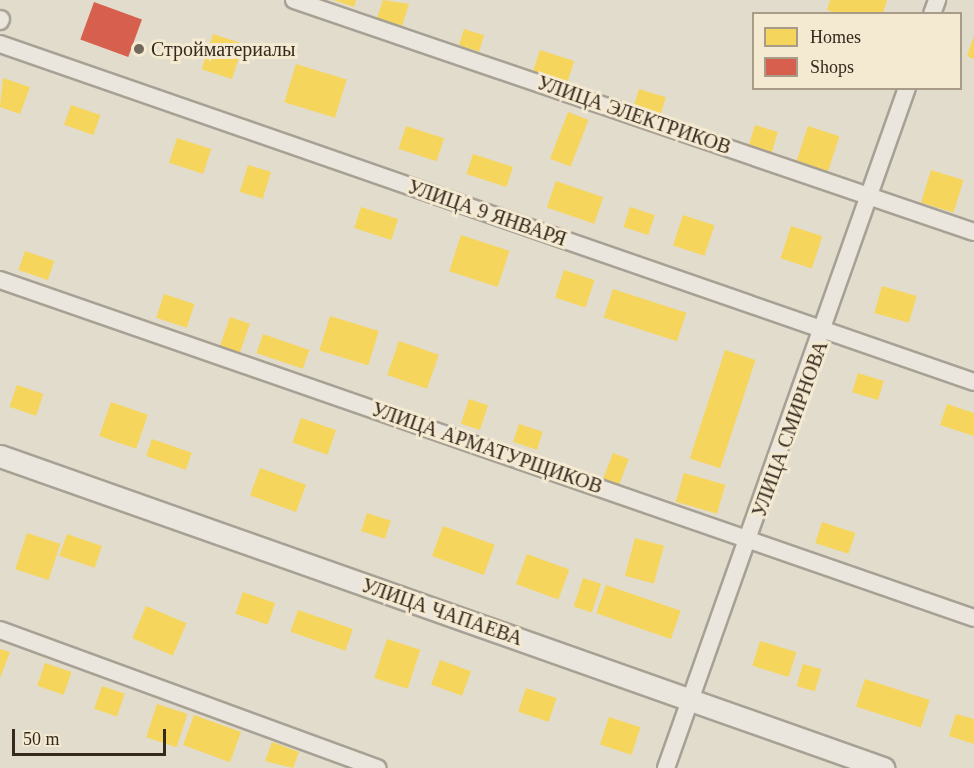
<!DOCTYPE html>
<html>
<head>
<meta charset="utf-8">
<style>
	body { margin:0 }
	#map { position:relative; width:974px; height:768px; overflow:hidden; background:#e2dccc; font-family:"Times New Roman",serif }
	div>[style] { position:absolute }
	.homes>* { inset:0; background:#f6d55c; transform-origin:0 0 }
	.shops>* { inset:0; background:#d6604d; transform-origin:0 0 }
	.roads { filter:drop-shadow(2px 0 #a7a195) drop-shadow(-2px 0 #a7a195) drop-shadow(0 2px #a7a195) drop-shadow(0 -2px #a7a195) }
	.minor>* { height:16px; margin:-8px; padding:0 8px; transform-origin:8px; border-radius:8px; background:#eae6dd }
	.tertiary>* { height:21px; margin:-10.5px; padding:0 10.5px; transform-origin:10.5px; border-radius:10.5px; background:#eae6dd }
	.dots>* { width:16px; height:16px; translate:-50% -50%; box-sizing:border-box; border:3px solid #f4e9d1; border-radius:50% }
	span { translate:-50% -50%; white-space:nowrap; text-align:center; line-height:1.15; -webkit-text-stroke:6px #f4e9d1; paint-order:stroke }
	.poi-label { font-size:20px; color:#35291e }
	.left { translate:0 -50%; text-align:left }
	.street-label { font-size:20px; color:#35291e }
	.legend { position:absolute; left:752px; top:12px; width:210px; height:78px; box-sizing:border-box; background:#f4e9d1; border:2px solid #a89c89; margin:0; padding:8px 10px; list-style:none; font-size:18px; color:#35291e }
	.legend li { display:flex; align-items:center; gap:12px; height:30px }
	.legend b { width:30px; border:2px solid #a89c89 }
	.scale { position:absolute; left:12px; top:729px; width:154px; height:27px; box-sizing:border-box; border:3px solid #35291e; border-top:0; padding-left:8px; font-size:18px; line-height:21px; white-space:nowrap; color:#35291e; -webkit-text-stroke:4px #f4e9d1; paint-order:stroke }
</style>
</head>
<body>
<div id="map">
	<div class="homes">
		<i style="clip-path:polygon(333px 0,356px 0,354px 7px)"></i>
		<i style="clip-path:polygon(383px 0,409px 4px,402px 26px,377px 18px)"></i>
		<i style="clip-path:polygon(830px 0,887px 0,883px 14px,837px 14px,827px 10px)"></i>
		<i style="left:464px;top:29px;width:21px;height:17px;rotate:17deg"></i>
		<i style="left:213px;top:34px;width:32px;height:37px;rotate:18deg"></i>
		<i style="clip-path:polygon(974px 36px,974px 59px,967px 56px)"></i>
		<i style="left:540px;top:50px;width:36px;height:25px;rotate:18deg"></i>
		<i style="left:296px;top:64px;width:53px;height:40px;rotate:17deg"></i>
		<i style="clip-path:polygon(3px 78px,30px 87px,20px 114px,0 107px)"></i>
		<i style="left:639px;top:89px;width:28px;height:20px;rotate:17deg"></i>
		<i style="left:71px;top:105px;width:31px;height:21px;rotate:19deg"></i>
		<i style="left:568px;top:112px;width:22px;height:50px;rotate:21deg"></i>
		<i style="left:755px;top:125px;width:24px;height:24px;rotate:17deg"></i>
		<i style="left:406px;top:126px;width:40px;height:24px;rotate:18deg"></i>
		<i style="left:808px;top:126px;width:33px;height:40px;rotate:18deg"></i>
		<i style="left:177px;top:138px;width:36px;height:26px;rotate:18deg"></i>
		<i style="left:473px;top:154px;width:42px;height:21px;rotate:18deg"></i>
		<i style="left:248px;top:165px;width:24px;height:28px;rotate:17deg"></i>
		<i style="left:931px;top:170px;width:34px;height:34px;rotate:17deg"></i>
		<i style="left:556px;top:181px;width:50px;height:28px;rotate:19deg"></i>
		<i style="left:361px;top:207px;width:39px;height:22px;rotate:18deg"></i>
		<i style="left:630px;top:207px;width:26px;height:21px;rotate:18deg"></i>
		<i style="left:683px;top:215px;width:33px;height:32px;rotate:18deg"></i>
		<i style="left:791px;top:226px;width:33px;height:34px;rotate:18deg"></i>
		<i style="left:461px;top:235px;width:51px;height:38px;rotate:18deg"></i>
		<i style="left:25px;top:251px;width:31px;height:20px;rotate:19deg"></i>
		<i style="left:564px;top:270px;width:32px;height:29px;rotate:18deg"></i>
		<i style="left:882px;top:286px;width:36px;height:28px;rotate:16deg"></i>
		<i style="left:613px;top:289px;width:77px;height:30px;rotate:18deg"></i>
		<i style="left:164px;top:294px;width:32px;height:25px;rotate:18deg"></i>
		<i style="left:330px;top:316px;width:51px;height:36px;rotate:17deg"></i>
		<i style="left:230px;top:317px;width:21px;height:32px;rotate:19deg"></i>
		<i style="left:263px;top:334px;width:49px;height:20px;rotate:19deg"></i>
		<i style="left:399px;top:341px;width:42px;height:36px;rotate:19deg"></i>
		<i style="left:725px;top:350px;width:32px;height:114px;rotate:18deg"></i>
		<i style="left:858px;top:373px;width:27px;height:20px;rotate:17deg"></i>
		<i style="left:17px;top:385px;width:28px;height:23px;rotate:19deg"></i>
		<i style="left:469px;top:399px;width:20px;height:26px;rotate:18deg"></i>
		<i style="left:111px;top:402px;width:39px;height:36px;rotate:19deg"></i>
		<i style="clip-path:polygon(947px 404px,974px 413px,974px 436px,940px 425px)"></i>
		<i style="left:301px;top:418px;width:37px;height:26px;rotate:19deg"></i>
		<i style="left:519px;top:424px;width:25px;height:19px;rotate:18deg"></i>
		<i style="left:152px;top:439px;width:42px;height:18px;rotate:19deg"></i>
		<i style="left:613px;top:453px;width:17px;height:28px;rotate:21deg"></i>
		<i style="left:260px;top:468px;width:49px;height:29px;rotate:20deg"></i>
		<i style="left:684px;top:473px;width:43px;height:30px;rotate:16deg"></i>
		<i style="left:367px;top:513px;width:25px;height:19px;rotate:18deg"></i>
		<i style="left:822px;top:522px;width:35px;height:22px;rotate:18deg"></i>
		<i style="left:443px;top:526px;width:55px;height:32px;rotate:20deg"></i>
		<i style="left:27px;top:533px;width:35px;height:38px;rotate:18deg"></i>
		<i style="left:67px;top:534px;width:37px;height:23px;rotate:19deg"></i>
		<i style="left:635px;top:538px;width:30px;height:39px;rotate:15deg"></i>
		<i style="left:527px;top:554px;width:45px;height:32px;rotate:20deg"></i>
		<i style="left:583px;top:578px;width:19px;height:30px;rotate:18deg"></i>
		<i style="left:606px;top:585px;width:79px;height:30px;rotate:19deg"></i>
		<i style="left:243px;top:592px;width:34px;height:23px;rotate:19deg"></i>
		<i style="left:146px;top:606px;width:44px;height:35px;rotate:23deg"></i>
		<i style="left:298px;top:610px;width:58px;height:23px;rotate:19deg"></i>
		<i style="left:387px;top:639px;width:35px;height:41px;rotate:18deg"></i>
		<i style="left:760px;top:641px;width:38px;height:26px;rotate:17deg"></i>
		<i style="clip-path:polygon(0 649px,10px 652px,0 678px)"></i>
		<i style="left:440px;top:660px;width:33px;height:26px;rotate:20deg"></i>
		<i style="left:45px;top:663px;width:28px;height:24px;rotate:19deg"></i>
		<i style="left:803px;top:664px;width:19px;height:23px;rotate:16deg"></i>
		<i style="left:865px;top:679px;width:68px;height:29px;rotate:18deg"></i>
		<i style="left:102px;top:686px;width:24px;height:24px;rotate:19deg"></i>
		<i style="left:526px;top:688px;width:32px;height:25px;rotate:18deg"></i>
		<i style="left:157px;top:704px;width:32px;height:35px;rotate:18deg"></i>
		<i style="clip-path:polygon(956px 714px,974px 719px,974px 744px,949px 736px)"></i>
		<i style="left:194px;top:715px;width:50px;height:32px;rotate:20deg"></i>
		<i style="left:609px;top:717px;width:33px;height:29px;rotate:18deg"></i>
		<i style="clip-path:polygon(272px 742px,299px 752px,293px 768px,265px 761px)"></i>
	</div>
	<div class="shops">
		<i style="left:94px;top:2px;width:51px;height:40px;rotate:20deg"></i>
	</div>
	<div class="roads">
		<div class="minor">
			<i style="left:294px;top:0;width:718px;rotate:18.84deg"></i>
			<i style="left:932px;top:14px;width:15px;rotate:-70deg"></i>
			<i style="left:0;top:21px;width:2px;rotate:-63deg"></i>
			<i style="left:0;top:44px;width:1031px;rotate:19.14deg"></i>
			<i style="left:0;top:280px;width:1031px;rotate:19.14deg"></i>
			<i style="left:0;top:630px;width:402px;rotate:20.1deg"></i>
			<i style="left:666px;top:768px;width:721px;rotate:-70.49deg"></i>
		</div>
		<div class="tertiary">
			<i style="left:0;top:456px;width:937px;rotate:19.46deg"></i>
		</div>
	</div>
	<div class="dots">
		<i style="left:139px;top:49px;background:#72685b"></i>
	</div>
	<div class="poi-label">
		<span class="left" style="left:151px;top:49px">Стройматериалы</span>
	</div>
	<div class="street-label">
		<span style="left:634px;top:115px;rotate:19deg">УЛИЦА ЭЛЕКТРИКОВ</span>
		<span style="left:487px;top:213px;rotate:19deg">УЛИЦА 9 ЯНВАРЯ</span>
		<span style="left:790px;top:429px;rotate:-70deg">УЛИЦА СМИРНОВА</span>
		<span style="left:487px;top:448px;rotate:19deg">УЛИЦА АРМАТУРЩИКОВ</span>
		<span style="left:442px;top:612px;rotate:19deg">УЛИЦА ЧАПАЕВА</span>
	</div>
	<ul class="legend">
	<li><b style="height:16px;background:#f6d55c"></b>Homes</li>
	<li><b style="height:16px;background:#d6604d"></b>Shops</li>
	</ul>
	<div class="scale">50 m</div>
</div>
</body>
</html>
